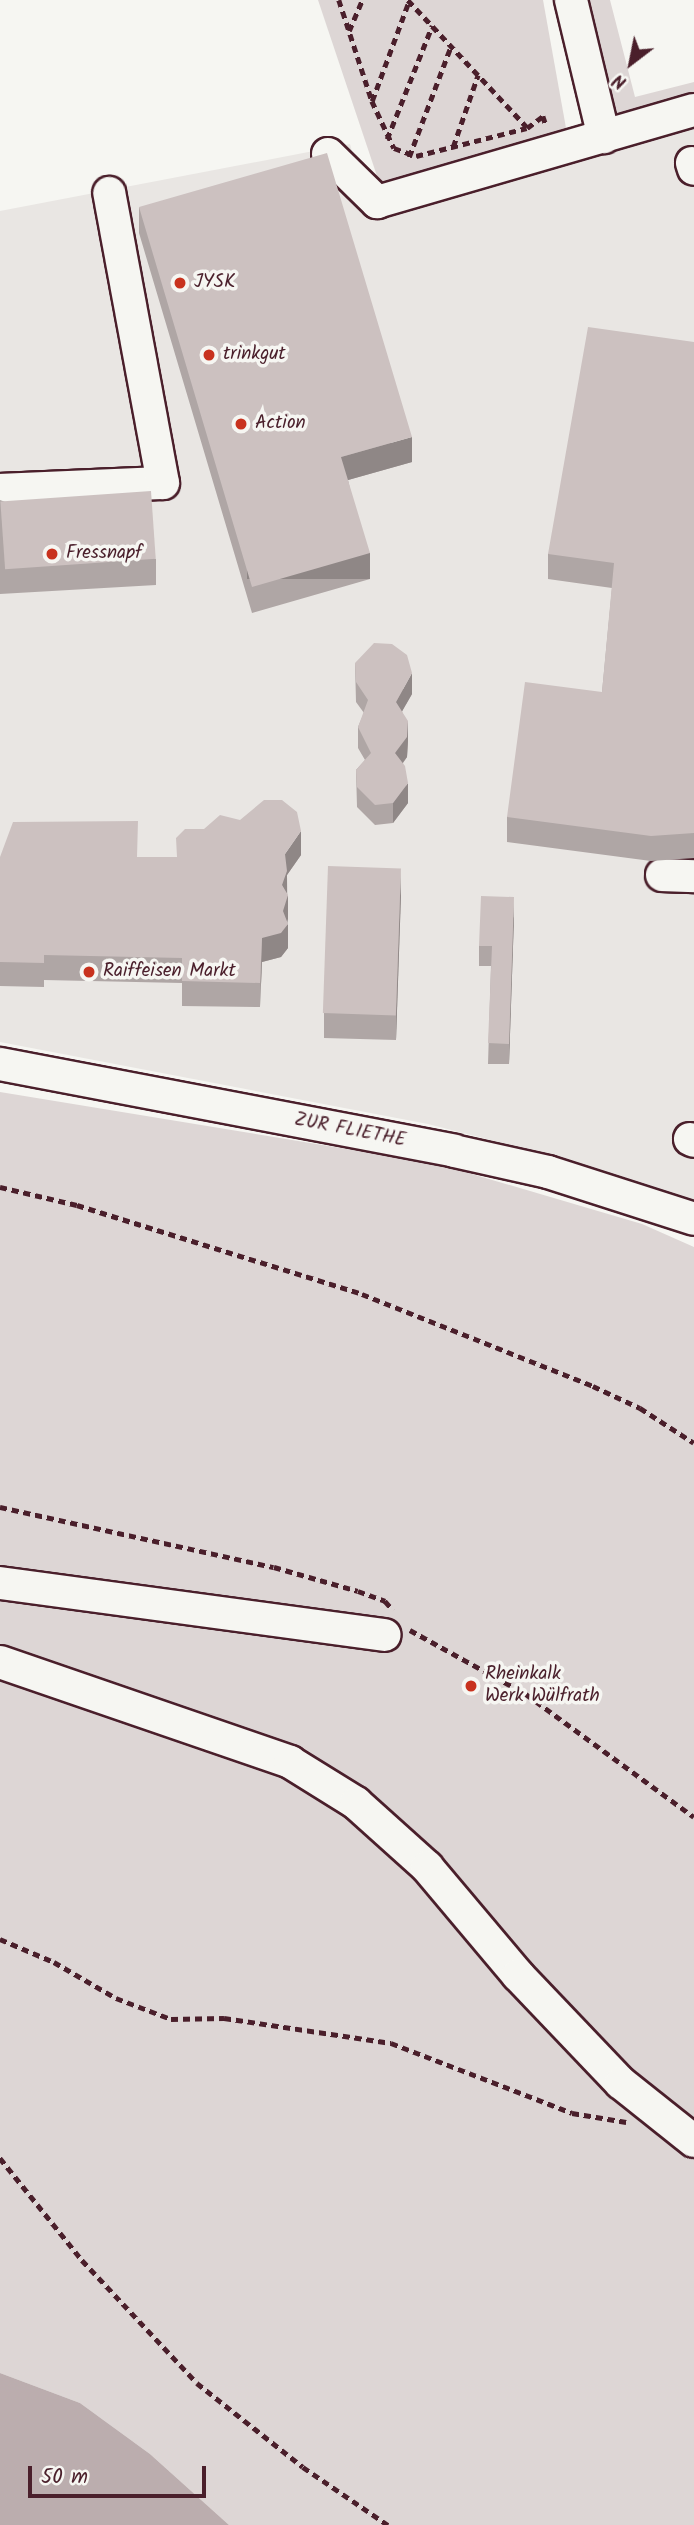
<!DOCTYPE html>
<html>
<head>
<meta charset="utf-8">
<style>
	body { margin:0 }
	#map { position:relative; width:694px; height:2525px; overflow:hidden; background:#f6f6f2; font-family:Kalam,sans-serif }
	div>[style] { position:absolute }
	.built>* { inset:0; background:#e9e6e3 }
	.green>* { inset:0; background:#ddd6d5 }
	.water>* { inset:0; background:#bbadae }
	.path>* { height:4.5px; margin-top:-2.25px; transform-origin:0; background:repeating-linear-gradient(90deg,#4a1f2b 0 7px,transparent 0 12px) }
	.roads { filter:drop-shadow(2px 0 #4a1f2b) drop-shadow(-2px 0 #4a1f2b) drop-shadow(0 2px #4a1f2b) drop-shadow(0 -2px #4a1f2b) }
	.minor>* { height:32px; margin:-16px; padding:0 16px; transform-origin:16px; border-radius:16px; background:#f6f6f2 }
	.wall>* { inset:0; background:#afa6a5 }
	.shaded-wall>* { inset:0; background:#8f8786; transform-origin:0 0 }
	.building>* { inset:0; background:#ccc1c0; transform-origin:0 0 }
	.dots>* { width:19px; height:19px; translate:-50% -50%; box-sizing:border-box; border:4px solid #f6f6f2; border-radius:50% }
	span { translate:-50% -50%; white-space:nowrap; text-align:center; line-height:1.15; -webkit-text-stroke:7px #f6f6f2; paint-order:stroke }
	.poi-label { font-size:19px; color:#4a1f2b }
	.left { translate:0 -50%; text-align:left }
	.street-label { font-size:19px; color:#4a1f2b }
	.north { position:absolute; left:596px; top:28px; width:70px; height:70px; -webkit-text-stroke:5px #f6f6f2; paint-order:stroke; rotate:212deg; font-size:19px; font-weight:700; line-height:28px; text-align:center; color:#4a1f2b }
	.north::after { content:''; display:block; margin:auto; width:24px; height:32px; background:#4a1f2b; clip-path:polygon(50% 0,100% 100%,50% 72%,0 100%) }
	.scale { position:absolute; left:28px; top:2466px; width:178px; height:32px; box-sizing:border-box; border:4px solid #4a1f2b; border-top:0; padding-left:9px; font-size:21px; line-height:24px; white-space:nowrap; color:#4a1f2b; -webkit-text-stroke:5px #f6f6f2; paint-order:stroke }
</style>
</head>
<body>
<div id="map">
	<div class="built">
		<i style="clip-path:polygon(694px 124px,694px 1200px,569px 1160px,428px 1124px,0 1042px,0 211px,350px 144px,368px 212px)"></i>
	</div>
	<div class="green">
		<i style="clip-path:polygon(318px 0,543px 0,566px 128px,381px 188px)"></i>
		<i style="clip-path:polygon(576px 0,610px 0,635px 97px,694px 82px,694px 96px,608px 120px)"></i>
		<i style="clip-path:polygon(0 1092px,438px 1164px,642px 1224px,694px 1247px,694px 2525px,229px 2525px,150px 2454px,80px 2403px,0 2373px)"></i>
	</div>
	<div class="water">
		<i style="clip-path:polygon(0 2373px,80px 2403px,150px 2454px,229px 2525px,0 2525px)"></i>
	</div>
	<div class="path">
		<i style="left:339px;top:0;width:106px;rotate:71.9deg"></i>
		<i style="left:372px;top:101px;width:52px;rotate:64.9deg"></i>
		<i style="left:394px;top:148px;width:23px;rotate:20deg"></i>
		<i style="left:416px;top:156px;width:114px;rotate:-14.2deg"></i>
		<i style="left:527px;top:128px;width:20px;rotate:-37deg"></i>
		<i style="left:543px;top:116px;width:9px;rotate:72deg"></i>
		<i style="left:408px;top:0;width:174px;rotate:46.9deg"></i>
		<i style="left:349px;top:31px;width:34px;rotate:-67deg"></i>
		<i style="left:372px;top:101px;width:107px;rotate:-69.7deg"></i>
		<i style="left:387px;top:139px;width:122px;rotate:-68.3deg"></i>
		<i style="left:453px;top:147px;width:76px;rotate:-70.9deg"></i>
		<i style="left:409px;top:157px;width:119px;rotate:-69.3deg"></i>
		<i style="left:0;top:1187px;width:79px;rotate:13.2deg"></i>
		<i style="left:77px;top:1205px;width:299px;rotate:17.3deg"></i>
		<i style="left:362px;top:1294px;width:249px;rotate:21.7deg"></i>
		<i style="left:593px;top:1386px;width:52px;rotate:25.1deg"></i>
		<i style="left:640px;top:1408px;width:64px;rotate:32.9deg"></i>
		<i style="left:0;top:1507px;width:280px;rotate:12.4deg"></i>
		<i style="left:274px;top:1567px;width:87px;rotate:15.9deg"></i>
		<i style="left:358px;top:1591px;width:29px;rotate:20deg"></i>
		<i style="left:385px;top:1601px;width:12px;rotate:48deg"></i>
		<i style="left:410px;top:1630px;width:132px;rotate:28.9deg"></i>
		<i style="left:526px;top:1694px;width:208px;rotate:36.2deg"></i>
		<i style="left:0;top:1939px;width:59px;rotate:23.1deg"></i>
		<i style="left:54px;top:1962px;width:72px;rotate:30.1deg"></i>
		<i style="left:116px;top:1998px;width:59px;rotate:20.9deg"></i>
		<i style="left:171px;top:2019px;width:53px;rotate:-1.1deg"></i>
		<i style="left:224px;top:2018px;width:169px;rotate:8.5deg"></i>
		<i style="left:391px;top:2043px;width:194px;rotate:21.1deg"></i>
		<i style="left:572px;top:2113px;width:55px;rotate:9.5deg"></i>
		<i style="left:0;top:2158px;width:131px;rotate:51.2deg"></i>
		<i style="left:82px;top:2260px;width:168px;rotate:46.9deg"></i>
		<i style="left:197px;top:2383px;width:135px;rotate:38.4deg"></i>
		<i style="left:303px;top:2467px;width:103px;rotate:34.3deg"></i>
	</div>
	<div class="roads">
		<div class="minor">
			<i style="left:571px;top:0;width:141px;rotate:76.5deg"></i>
			<i style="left:328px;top:154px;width:69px;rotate:44.4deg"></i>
			<i style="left:377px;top:202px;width:330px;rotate:-16.2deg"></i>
			<i style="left:692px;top:163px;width:6px;rotate:72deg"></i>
			<i style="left:0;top:490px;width:163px;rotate:-2.5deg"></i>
			<i style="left:163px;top:483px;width:295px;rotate:-100.5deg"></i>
			<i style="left:662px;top:875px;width:32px;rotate:2deg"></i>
			<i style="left:0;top:1064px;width:462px;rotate:10.8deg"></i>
			<i style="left:454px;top:1151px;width:96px;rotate:12.6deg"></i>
			<i style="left:548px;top:1172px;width:153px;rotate:17.8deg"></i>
			<i style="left:690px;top:1139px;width:4px;rotate:27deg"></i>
			<i style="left:0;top:1583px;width:388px;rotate:7.7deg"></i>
			<i style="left:0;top:1662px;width:307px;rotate:19deg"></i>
			<i style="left:290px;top:1762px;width:78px;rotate:31.8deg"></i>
			<i style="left:356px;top:1803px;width:96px;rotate:42deg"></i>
			<i style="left:427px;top:1867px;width:141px;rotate:49.9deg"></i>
			<i style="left:518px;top:1975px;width:149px;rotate:46.4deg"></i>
			<i style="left:621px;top:2083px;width:93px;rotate:38.5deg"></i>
		</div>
	</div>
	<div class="wall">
		<i style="clip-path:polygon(139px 207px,412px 462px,348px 480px,370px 579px,252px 613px,139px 233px)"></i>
		<i style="clip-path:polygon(694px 342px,694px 858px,651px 861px,507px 842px,507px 817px,602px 692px,612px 588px,548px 579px,548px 554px)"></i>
		<i style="clip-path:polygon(0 500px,156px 559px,156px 585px,0 594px)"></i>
		<i style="clip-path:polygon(355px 663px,412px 694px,402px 711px,408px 741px,407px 757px,403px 763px,408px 803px,393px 823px,375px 825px,357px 807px,356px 770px,365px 760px,358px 748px,358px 727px,364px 713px,356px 702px)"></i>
		<i style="clip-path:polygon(301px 855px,287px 875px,288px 948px,281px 957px,262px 962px,260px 1007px,182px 1006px,182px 983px,44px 980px,44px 987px,0 986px,0 857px,177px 857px)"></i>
		<i style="clip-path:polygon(401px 894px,396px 1040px,324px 1038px,324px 1013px)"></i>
		<i style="clip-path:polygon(514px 917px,509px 1064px,488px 1064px,491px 966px,479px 966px,479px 946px)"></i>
	</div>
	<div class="shaded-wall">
		<i style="clip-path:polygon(412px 437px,412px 462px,341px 482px,341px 457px)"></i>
		<i style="left:370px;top:553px;width:26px;height:123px;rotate:90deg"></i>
		<i style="clip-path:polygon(412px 673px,412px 694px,396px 722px,396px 702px)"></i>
		<i style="clip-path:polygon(408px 721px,408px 741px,407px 757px,395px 773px,395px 753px)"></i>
		<i style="clip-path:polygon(408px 783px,408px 803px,393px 823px,393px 803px)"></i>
		<i style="clip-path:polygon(301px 831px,301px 855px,287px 875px,287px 896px,282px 885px,285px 854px)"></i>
		<i style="clip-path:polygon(401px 868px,401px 894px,396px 1040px,396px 1015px)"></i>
		<i style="clip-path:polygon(288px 895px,288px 919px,286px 926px,288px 924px,288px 948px,281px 957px,262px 962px,260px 1007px,262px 938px)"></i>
		<i style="clip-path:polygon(514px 897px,514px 917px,509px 1064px,509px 1044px)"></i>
	</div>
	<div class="building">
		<i style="clip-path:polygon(327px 153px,412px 437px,341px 457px,370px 553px,252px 587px,139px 207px)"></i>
		<i style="clip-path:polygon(588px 327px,694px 342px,694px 833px,651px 836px,507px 817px,525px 682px,602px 692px,614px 563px,548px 554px)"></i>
		<i style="left:151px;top:491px;width:68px;height:151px;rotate:86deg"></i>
		<i style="clip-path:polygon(374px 643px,392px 644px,407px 655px,412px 673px,396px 702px,408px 721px,407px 737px,395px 753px,405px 766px,408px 783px,393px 803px,375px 805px,357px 787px,356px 770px,371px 753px,358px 727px,368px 700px,356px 682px,355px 663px)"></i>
		<i style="clip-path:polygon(264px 800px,282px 800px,297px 812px,301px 831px,285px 854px,287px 871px,282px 885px,288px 895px,283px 911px,288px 924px,281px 933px,262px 938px,260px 983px,182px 981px,182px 958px,44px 955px,44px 963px,0 962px,0 857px,13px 822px,138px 821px,137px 857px,177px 857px,176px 838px,185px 829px,204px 829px,220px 815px,240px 820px)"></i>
		<i style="left:328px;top:866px;width:73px;height:147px;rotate:2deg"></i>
		<i style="clip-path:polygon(481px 896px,514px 897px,509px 1044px,488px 1043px,492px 946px,479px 946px)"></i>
	</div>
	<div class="dots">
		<i style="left:180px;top:283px;background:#c8321e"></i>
		<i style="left:209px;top:355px;background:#c8321e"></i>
		<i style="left:241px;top:424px;background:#c8321e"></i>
		<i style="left:52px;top:554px;background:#c8321e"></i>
		<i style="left:89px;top:972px;background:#c8321e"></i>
		<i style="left:471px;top:1686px;background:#c8321e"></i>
	</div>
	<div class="poi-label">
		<span class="left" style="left:194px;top:283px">JYSK</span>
		<span class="left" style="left:223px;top:355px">trinkgut</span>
		<span class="left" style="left:255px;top:424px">Action</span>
		<span class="left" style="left:66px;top:554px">Fressnapf</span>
		<span class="left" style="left:103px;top:972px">Raiffeisen Markt</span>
		<span class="left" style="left:485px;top:1686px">Rheinkalk<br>Werk Wülfrath</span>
	</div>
	<div class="street-label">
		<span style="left:350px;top:1131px;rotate:11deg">ZUR FLIETHE</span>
	</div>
	<div class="north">N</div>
	<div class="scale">50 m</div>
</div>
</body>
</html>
